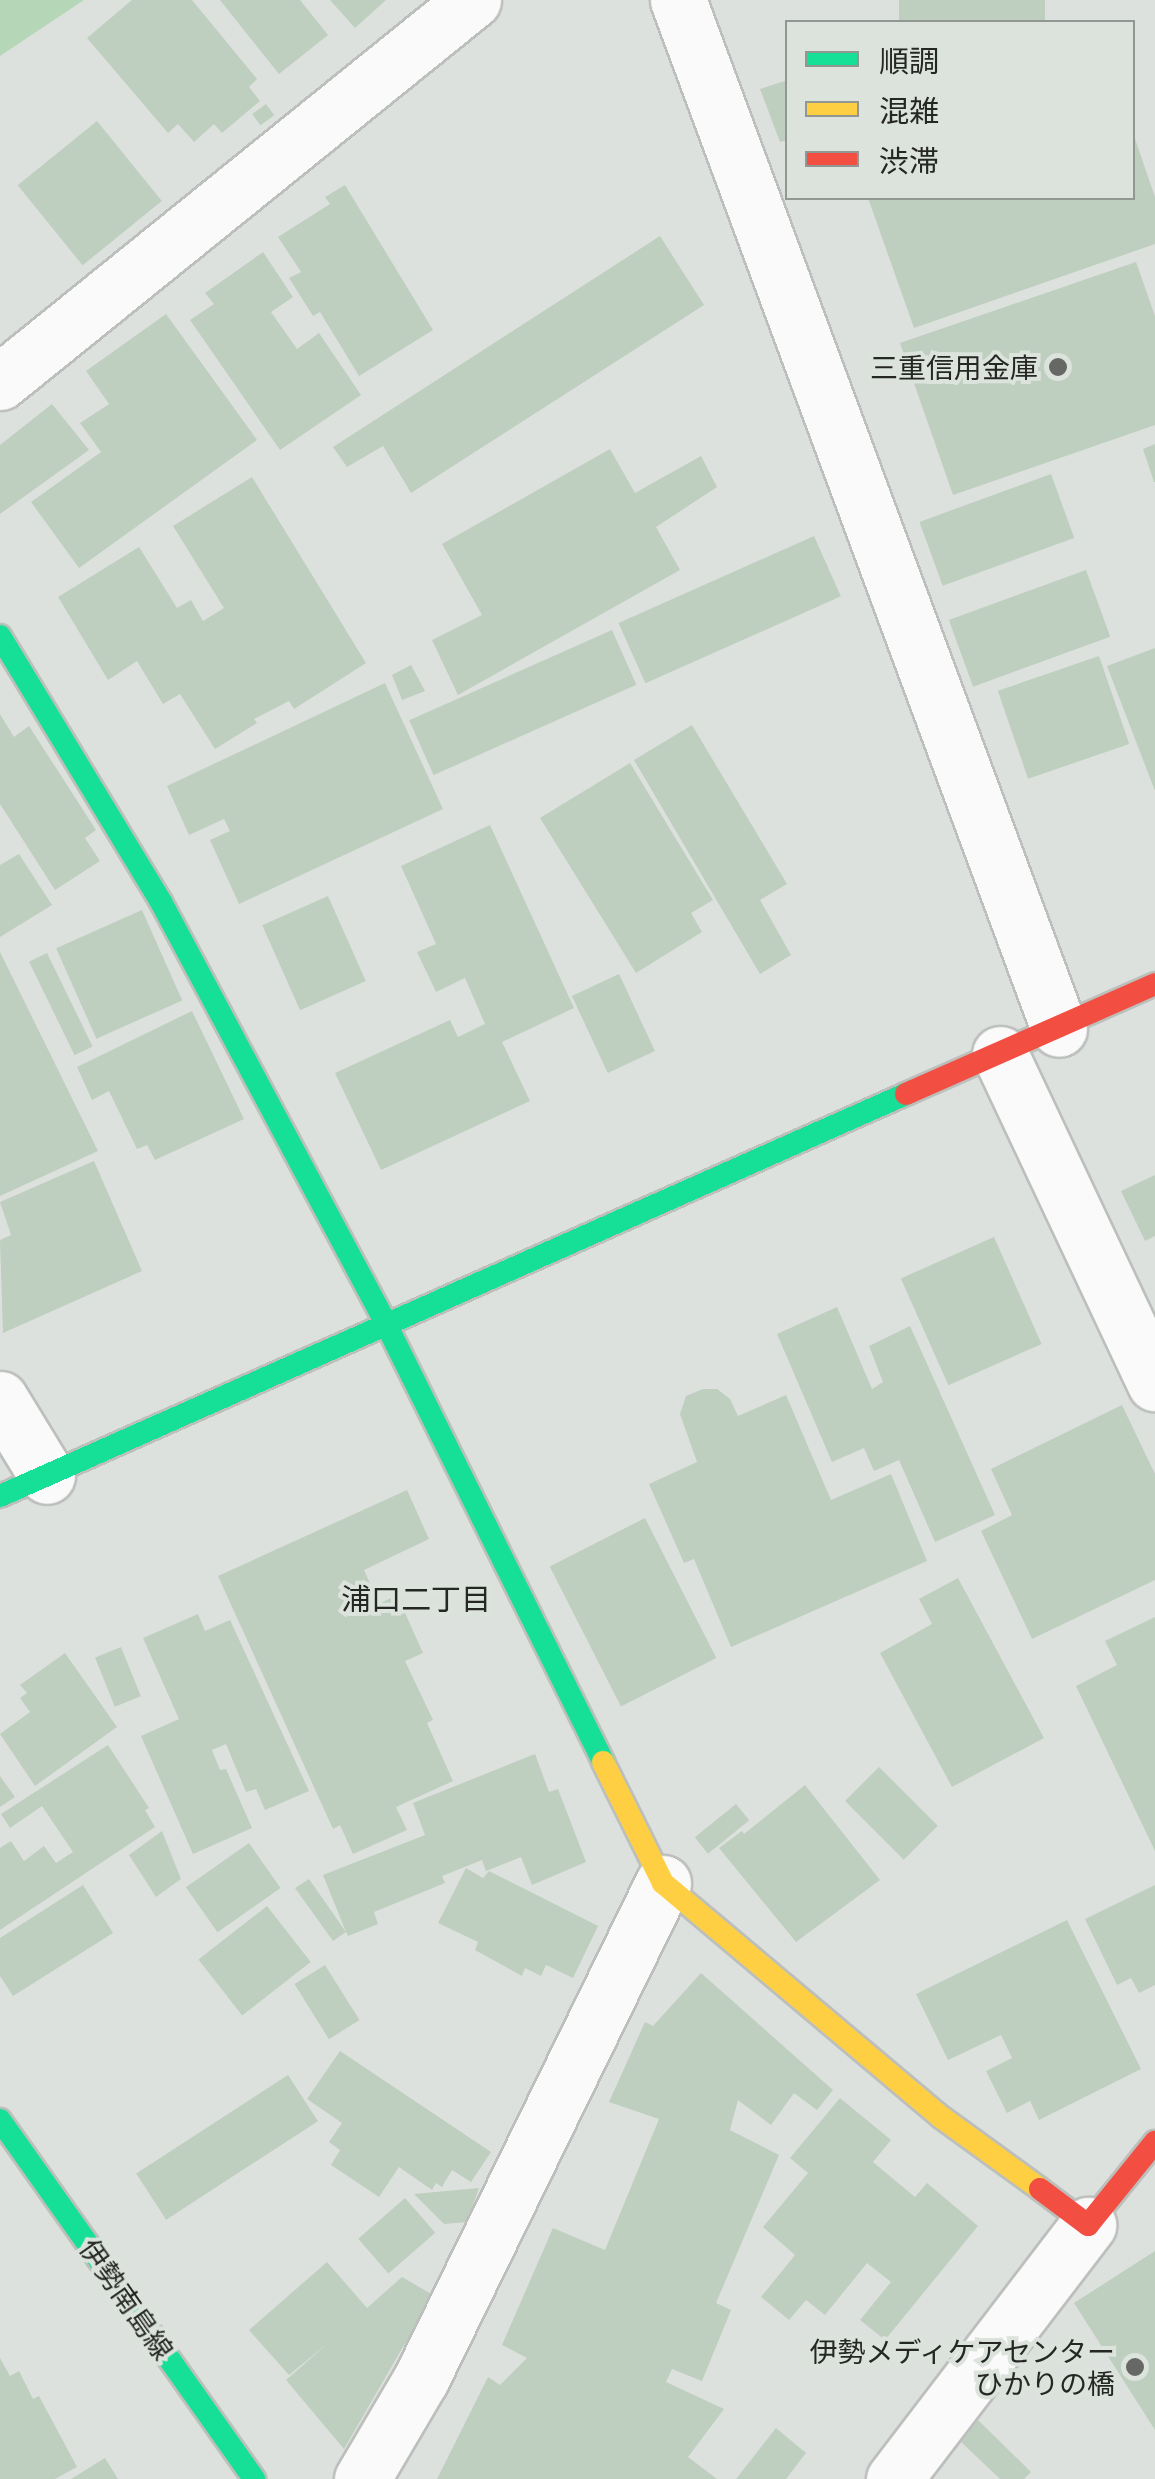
<!DOCTYPE html>
<html>
<head>
<meta charset="utf-8">
<style>
	body { margin:0 }
	#map { position:relative; width:1155px; height:2479px; overflow:hidden; background:#dde1dd; font-family:Lato,"Noto Sans JP",sans-serif }
	div>[style] { position:absolute }
	.green>* { inset:0; background:#b5d7b8 }
	.building>* { inset:0; background:#becebf; transform-origin:0 0 }
	.roads { filter:drop-shadow(2px 0 #bcbfbc) drop-shadow(-2px 0 #bcbfbc) drop-shadow(0 2px #bcbfbc) drop-shadow(0 -2px #bcbfbc) }
	.street>* { height:55px; margin:-27.5px; padding:0 27.5px; transform-origin:27.5px; border-radius:27.5px; background:#fafafa }
	.fast>* { height:22px; margin:-11px; padding:0 11px; transform-origin:11px; border-radius:11px; background:#16e098 }
	.slow>* { height:22px; margin:-11px; padding:0 11px; transform-origin:11px; border-radius:11px; background:#ffcf43 }
	.jam>* { height:22px; margin:-11px; padding:0 11px; transform-origin:11px; border-radius:11px; background:#f24e42 }
	.dots>* { width:28px; height:28px; translate:-50% -50%; box-sizing:border-box; border:5px solid #dce2dc; border-radius:50% }
	span { translate:-50% -50%; white-space:nowrap; text-align:center; line-height:1.15; -webkit-text-stroke:8px #dce2dc; paint-order:stroke }
	.poi-label { font-size:28px; color:#252725 }
	.right { translate:-100% -50%; text-align:right }
	.street-label { font-size:28px; color:#252725 }
	.neighbourhood-label { font-size:30px; color:#252725 }
	.legend { position:absolute; left:785px; top:20px; width:350px; height:180px; box-sizing:border-box; background:#dce2dc; border:2px solid #939793; margin:0; padding:12px 18px; list-style:none; font-size:30px; color:#252725 }
	.legend li { display:flex; align-items:center; gap:20px; height:50px }
	.legend b { width:50px; border:2px solid #939793 }
</style>
</head>
<body>
<div id="map">
	<div class="green">
		<i style="clip-path:polygon(0 0,84px 0,0 56px)"></i>
	</div>
	<div class="building">
		<i style="clip-path:polygon(132px 0,192px 0,257px 79px,249px 87px,260px 101px,222px 133px,214px 124px,194px 142px,178px 124px,168px 133px,87px 38px)"></i>
		<i style="clip-path:polygon(220px 0,300px 0,328px 35px,279px 74px)"></i>
		<i style="clip-path:polygon(330px 0,386px 0,355px 28px)"></i>
		<i style="left:899px;top:0;width:146px;height:24px"></i>
		<i style="clip-path:polygon(788px 80px,788px 140px,780px 142px,760px 89px)"></i>
		<i style="left:266px;top:104px;width:14px;height:17px;rotate:54deg"></i>
		<i style="left:97px;top:121px;width:103px;height:102px;rotate:51deg"></i>
		<i style="clip-path:polygon(1133px 133px,1155px 197px,1155px 244px,914px 328px,868px 198px,1132px 198px)"></i>
		<i style="clip-path:polygon(345px 185px,433px 330px,359px 376px,320px 312px,313px 316px,289px 278px,301px 272px,278px 237px,330px 204px,325px 197px)"></i>
		<i style="clip-path:polygon(660px 236px,704px 305px,411px 493px,383px 446px,347px 467px,333px 447px)"></i>
		<i style="clip-path:polygon(263px 252px,293px 297px,271px 312px,297px 349px,319px 333px,361px 395px,280px 450px,190px 320px,214px 304px,205px 293px)"></i>
		<i style="clip-path:polygon(1136px 262px,1155px 316px,1155px 425px,953px 495px,900px 343px)"></i>
		<i style="clip-path:polygon(166px 314px,257px 440px,79px 568px,31px 502px,101px 452px,80px 423px,109px 404px,86px 371px)"></i>
		<i style="clip-path:polygon(52px 404px,89px 450px,0 514px,0 445px)"></i>
		<i style="clip-path:polygon(1155px 444px,1155px 482px,1154px 482px,1143px 449px)"></i>
		<i style="clip-path:polygon(610px 449px,635px 493px,701px 456px,717px 487px,656px 527px,680px 570px,458px 695px,432px 640px,482px 615px,442px 544px)"></i>
		<i style="left:1051px;top:474px;width:68px;height:140px;rotate:70deg"></i>
		<i style="clip-path:polygon(252px 477px,366px 663px,294px 709px,289px 701px,254px 719px,257px 723px,215px 749px,180px 694px,163px 704px,137px 661px,108px 680px,58px 597px,139px 547px,177px 608px,191px 600px,203px 621px,224px 608px,173px 526px)"></i>
		<i style="left:814px;top:536px;width:66px;height:214px;rotate:66deg"></i>
		<i style="left:1086px;top:570px;width:71px;height:146px;rotate:70deg"></i>
		<i style="left:612px;top:630px;width:60px;height:222px;rotate:66deg"></i>
		<i style="clip-path:polygon(1155px 648px,1155px 791px,1107px 666px)"></i>
		<i style="left:1099px;top:656px;width:93px;height:107px;rotate:71deg"></i>
		<i style="clip-path:polygon(411px 665px,425px 691px,402px 700px,392px 675px)"></i>
		<i style="clip-path:polygon(385px 683px,443px 809px,239px 904px,210px 840px,230px 831px,224px 819px,189px 835px,167px 786px)"></i>
		<i style="clip-path:polygon(0 714px,14px 737px,29px 726px,96px 830px,85px 838px,100px 861px,55px 890px,0 804px)"></i>
		<i style="clip-path:polygon(692px 725px,787px 884px,760px 900px,791px 955px,760px 974px,634px 760px)"></i>
		<i style="clip-path:polygon(630px 763px,713px 900px,691px 913px,702px 932px,636px 973px,540px 818px)"></i>
		<i style="clip-path:polygon(490px 825px,574px 1008px,502px 1042px,530px 1101px,381px 1170px,335px 1073px,450px 1020px,458px 1037px,485px 1024px,465px 978px,436px 992px,417px 952px,436px 944px,401px 866px)"></i>
		<i style="clip-path:polygon(19px 854px,52px 905px,0 937px,0 865px)"></i>
		<i style="left:328px;top:896px;width:93px;height:72px;rotate:66deg"></i>
		<i style="left:142px;top:910px;width:99px;height:94px;rotate:66deg"></i>
		<i style="clip-path:polygon(0 952px,98px 1151px,0 1196px)"></i>
		<i style="left:47px;top:953px;width:104px;height:20px;rotate:64deg"></i>
		<i style="left:619px;top:974px;width:85px;height:52px;rotate:65deg"></i>
		<i style="clip-path:polygon(192px 1011px,244px 1119px,155px 1160px,147px 1145px,137px 1149px,109px 1091px,92px 1100px,77px 1067px)"></i>
		<i style="clip-path:polygon(94px 1161px,142px 1271px,3px 1333px,0 1240px,11px 1235px,0 1202px)"></i>
		<i style="clip-path:polygon(1155px 1175px,1155px 1236px,1145px 1241px,1121px 1191px)"></i>
		<i style="left:994px;top:1237px;width:117px;height:102px;rotate:66deg"></i>
		<i style="clip-path:polygon(837px 1307px,872px 1389px,883px 1382px,869px 1346px,910px 1326px,995px 1515px,935px 1542px,899px 1460px,874px 1471px,864px 1448px,832px 1462px,777px 1334px)"></i>
		<i style="clip-path:polygon(703px 1389px,717px 1389px,730px 1399px,738px 1416px,786px 1395px,831px 1500px,891px 1474px,927px 1561px,731px 1647px,694px 1559px,684px 1563px,649px 1484px,697px 1462px,680px 1414px,686px 1396px)"></i>
		<i style="clip-path:polygon(1122px 1405px,1155px 1474px,1155px 1580px,1032px 1639px,981px 1531px,1012px 1515px,991px 1469px)"></i>
		<i style="clip-path:polygon(407px 1490px,429px 1539px,364px 1570px,379px 1604px,397px 1595px,423px 1653px,405px 1661px,433px 1720px,427px 1723px,453px 1781px,396px 1807px,407px 1830px,353px 1854px,340px 1825px,333px 1829px,218px 1576px)"></i>
		<i style="left:645px;top:1518px;width:157px;height:107px;rotate:63deg"></i>
		<i style="clip-path:polygon(958px 1578px,1044px 1738px,952px 1787px,880px 1653px,932px 1624px,919px 1599px)"></i>
		<i style="clip-path:polygon(198px 1614px,205px 1631px,230px 1620px,309px 1791px,265px 1810px,256px 1789px,246px 1792px,226px 1744px,212px 1750px,220px 1770px,226px 1769px,252px 1828px,193px 1854px,141px 1736px,179px 1719px,143px 1638px)"></i>
		<i style="clip-path:polygon(1155px 1617px,1155px 1851px,1076px 1686px,1117px 1665px,1105px 1641px)"></i>
		<i style="left:121px;top:1647px;width:53px;height:28px;rotate:68deg"></i>
		<i style="clip-path:polygon(65px 1653px,117px 1727px,35px 1786px,0 1734px,30px 1712px,20px 1698px,27px 1693px,20px 1685px)"></i>
		<i style="clip-path:polygon(108px 1745px,149px 1808px,145px 1810px,155px 1827px,0 1930px,0 1848px,11px 1841px,24px 1861px,44px 1846px,56px 1863px,73px 1852px,42px 1806px,10px 1828px,1px 1814px)"></i>
		<i style="clip-path:polygon(535px 1754px,549px 1792px,558px 1789px,586px 1862px,532px 1885px,521px 1857px,486px 1871px,482px 1860px,442px 1876px,445px 1883px,374px 1912px,378px 1924px,348px 1936px,346px 1932px,333px 1941px,295px 1888px,309px 1879px,346px 1932px,323px 1875px,425px 1835px,413px 1803px)"></i>
		<i style="left:879px;top:1767px;width:83px;height:48px;rotate:45deg"></i>
		<i style="clip-path:polygon(0 1776px,15px 1797px,0 1807px)"></i>
		<i style="clip-path:polygon(805px 1785px,880px 1880px,796px 1942px,719px 1848px,742px 1831px,744px 1834px)"></i>
		<i style="left:736px;top:1804px;width:21px;height:53px;rotate:51deg"></i>
		<i style="clip-path:polygon(162px 1831px,181px 1879px,156px 1897px,129px 1855px)"></i>
		<i style="left:249px;top:1843px;width:55px;height:77px;rotate:55deg"></i>
		<i style="clip-path:polygon(466px 1868px,483px 1878px,489px 1871px,598px 1926px,573px 1978px,546px 1965px,541px 1976px,525px 1968px,522px 1976px,475px 1950px,478px 1942px,438px 1923px)"></i>
		<i style="clip-path:polygon(83px 1885px,113px 1933px,13px 1996px,0 1976px,0 1938px)"></i>
		<i style="clip-path:polygon(1155px 1885px,1155px 1985px,1139px 1993px,1131px 1978px,1117px 1985px,1085px 1919px)"></i>
		<i style="left:267px;top:1906px;width:71px;height:87px;rotate:52deg"></i>
		<i style="clip-path:polygon(1067px 1920px,1141px 2069px,1039px 2120px,1030px 2101px,1007px 2113px,986px 2071px,1012px 2058px,1001px 2035px,948px 2060px,916px 1994px)"></i>
		<i style="left:325px;top:1965px;width:65px;height:36px;rotate:58deg"></i>
		<i style="clip-path:polygon(701px 1973px,833px 2090px,817px 2110px,794px 2093px,771px 2125px,738px 2100px,730px 2130px,779px 2155px,716px 2303px,731px 2310px,702px 2381px,672px 2369px,666px 2382px,724px 2409px,688px 2457px,717px 2479px,437px 2479px,488px 2377px,500px 2385px,527px 2358px,502px 2345px,553px 2228px,605px 2250px,659px 2119px,609px 2102px,645px 2022px,653px 2026px)"></i>
		<i style="clip-path:polygon(340px 2051px,491px 2152px,471px 2182px,452px 2170px,442px 2187px,436px 2183px,432px 2190px,399px 2167px,379px 2197px,331px 2165px,340px 2150px,329px 2142px,342px 2123px,307px 2099px)"></i>
		<i style="left:288px;top:2075px;width:55px;height:181px;rotate:57deg"></i>
		<i style="clip-path:polygon(840px 2098px,891px 2140px,873px 2162px,915px 2197px,927px 2183px,978px 2226px,885px 2340px,860px 2320px,891px 2282px,867px 2263px,825px 2315px,806px 2300px,789px 2320px,761px 2297px,795px 2255px,763px 2227px,808px 2173px,790px 2158px)"></i>
		<i style="clip-path:polygon(479px 2188px,467px 2222px,444px 2224px,414px 2194px)"></i>
		<i style="left:405px;top:2198px;width:46px;height:62px;rotate:49deg"></i>
		<i style="clip-path:polygon(1155px 2251px,1155px 2430px,1074px 2303px)"></i>
		<i style="clip-path:polygon(327px 2262px,367px 2308px,402px 2277px,433px 2295px,344px 2449px,286px 2380px,328px 2343px,289px 2375px,249px 2330px)"></i>
		<i style="clip-path:polygon(0 2358px,10px 2376px,19px 2371px,33px 2399px,39px 2396px,77px 2467px,55px 2479px,0 2479px)"></i>
		<i style="clip-path:polygon(978px 2420px,1031px 2472px,1024px 2479px,1000px 2479px,958px 2439px)"></i>
		<i style="clip-path:polygon(776px 2428px,806px 2453px,786px 2479px,736px 2479px)"></i>
		<i style="clip-path:polygon(105px 2458px,118px 2479px,71px 2479px)"></i>
	</div>
	<div class="roads">
		<div class="street">
			<i style="left:678px;top:0;width:1097px;rotate:69.68deg"></i>
			<i style="left:0;top:382px;width:608px;rotate:-38.92deg"></i>
			<i style="left:1000px;top:1054px;width:364px;rotate:64.8deg"></i>
			<i style="left:0;top:1399px;width:90px;rotate:58.6deg"></i>
			<i style="left:362px;top:2479px;width:116px;rotate:-59.5deg"></i>
			<i style="left:421px;top:2379px;width:552px;rotate:-63.99deg"></i>
			<i style="left:894px;top:2479px;width:320px;rotate:-52.6deg"></i>
		</div>
		<div class="fast">
			<i style="left:0;top:636px;width:311px;rotate:58.8deg"></i>
			<i style="left:161px;top:902px;width:478px;rotate:61.9deg"></i>
			<i style="left:386px;top:1324px;width:489px;rotate:63.6deg"></i>
			<i style="left:0;top:1496px;width:991px;rotate:-23.93deg"></i>
			<i style="left:0;top:2120px;width:440px;rotate:54.7deg"></i>
		</div>
		<div class="slow">
			<i style="left:603px;top:1762px;width:135px;rotate:63.6deg"></i>
			<i style="left:663px;top:1883px;width:363px;rotate:40.1deg"></i>
			<i style="left:941px;top:2117px;width:122px;rotate:36deg"></i>
		</div>
		<div class="jam">
			<i style="left:906px;top:1094px;width:272px;rotate:-23.8deg"></i>
			<i style="left:1040px;top:2189px;width:60px;rotate:36.9deg"></i>
			<i style="left:1088px;top:2225px;width:107px;rotate:-51.1deg"></i>
		</div>
	</div>
	<div class="dots">
		<i style="left:1058px;top:367px;background:#656865"></i>
		<i style="left:1135px;top:2367px;background:#656865"></i>
	</div>
	<div class="poi-label">
		<span class="right" style="left:1038px;top:367px">三重信用金庫</span>
		<span class="right" style="left:1115px;top:2367px">伊勢メディケアセンター<br>ひかりの橋</span>
	</div>
	<div class="street-label">
		<span style="left:127px;top:2299px;rotate:55deg">伊勢南島線</span>
	</div>
	<div class="neighbourhood-label">
		<span style="left:416px;top:1598px">浦口二丁目</span>
	</div>
	<ul class="legend">
	<li><b style="height:12px;background:#16e098"></b>順調</li>
	<li><b style="height:12px;background:#ffcf43"></b>混雑</li>
	<li><b style="height:12px;background:#f24e42"></b>渋滞</li>
	</ul>
</div>
</body>
</html>
